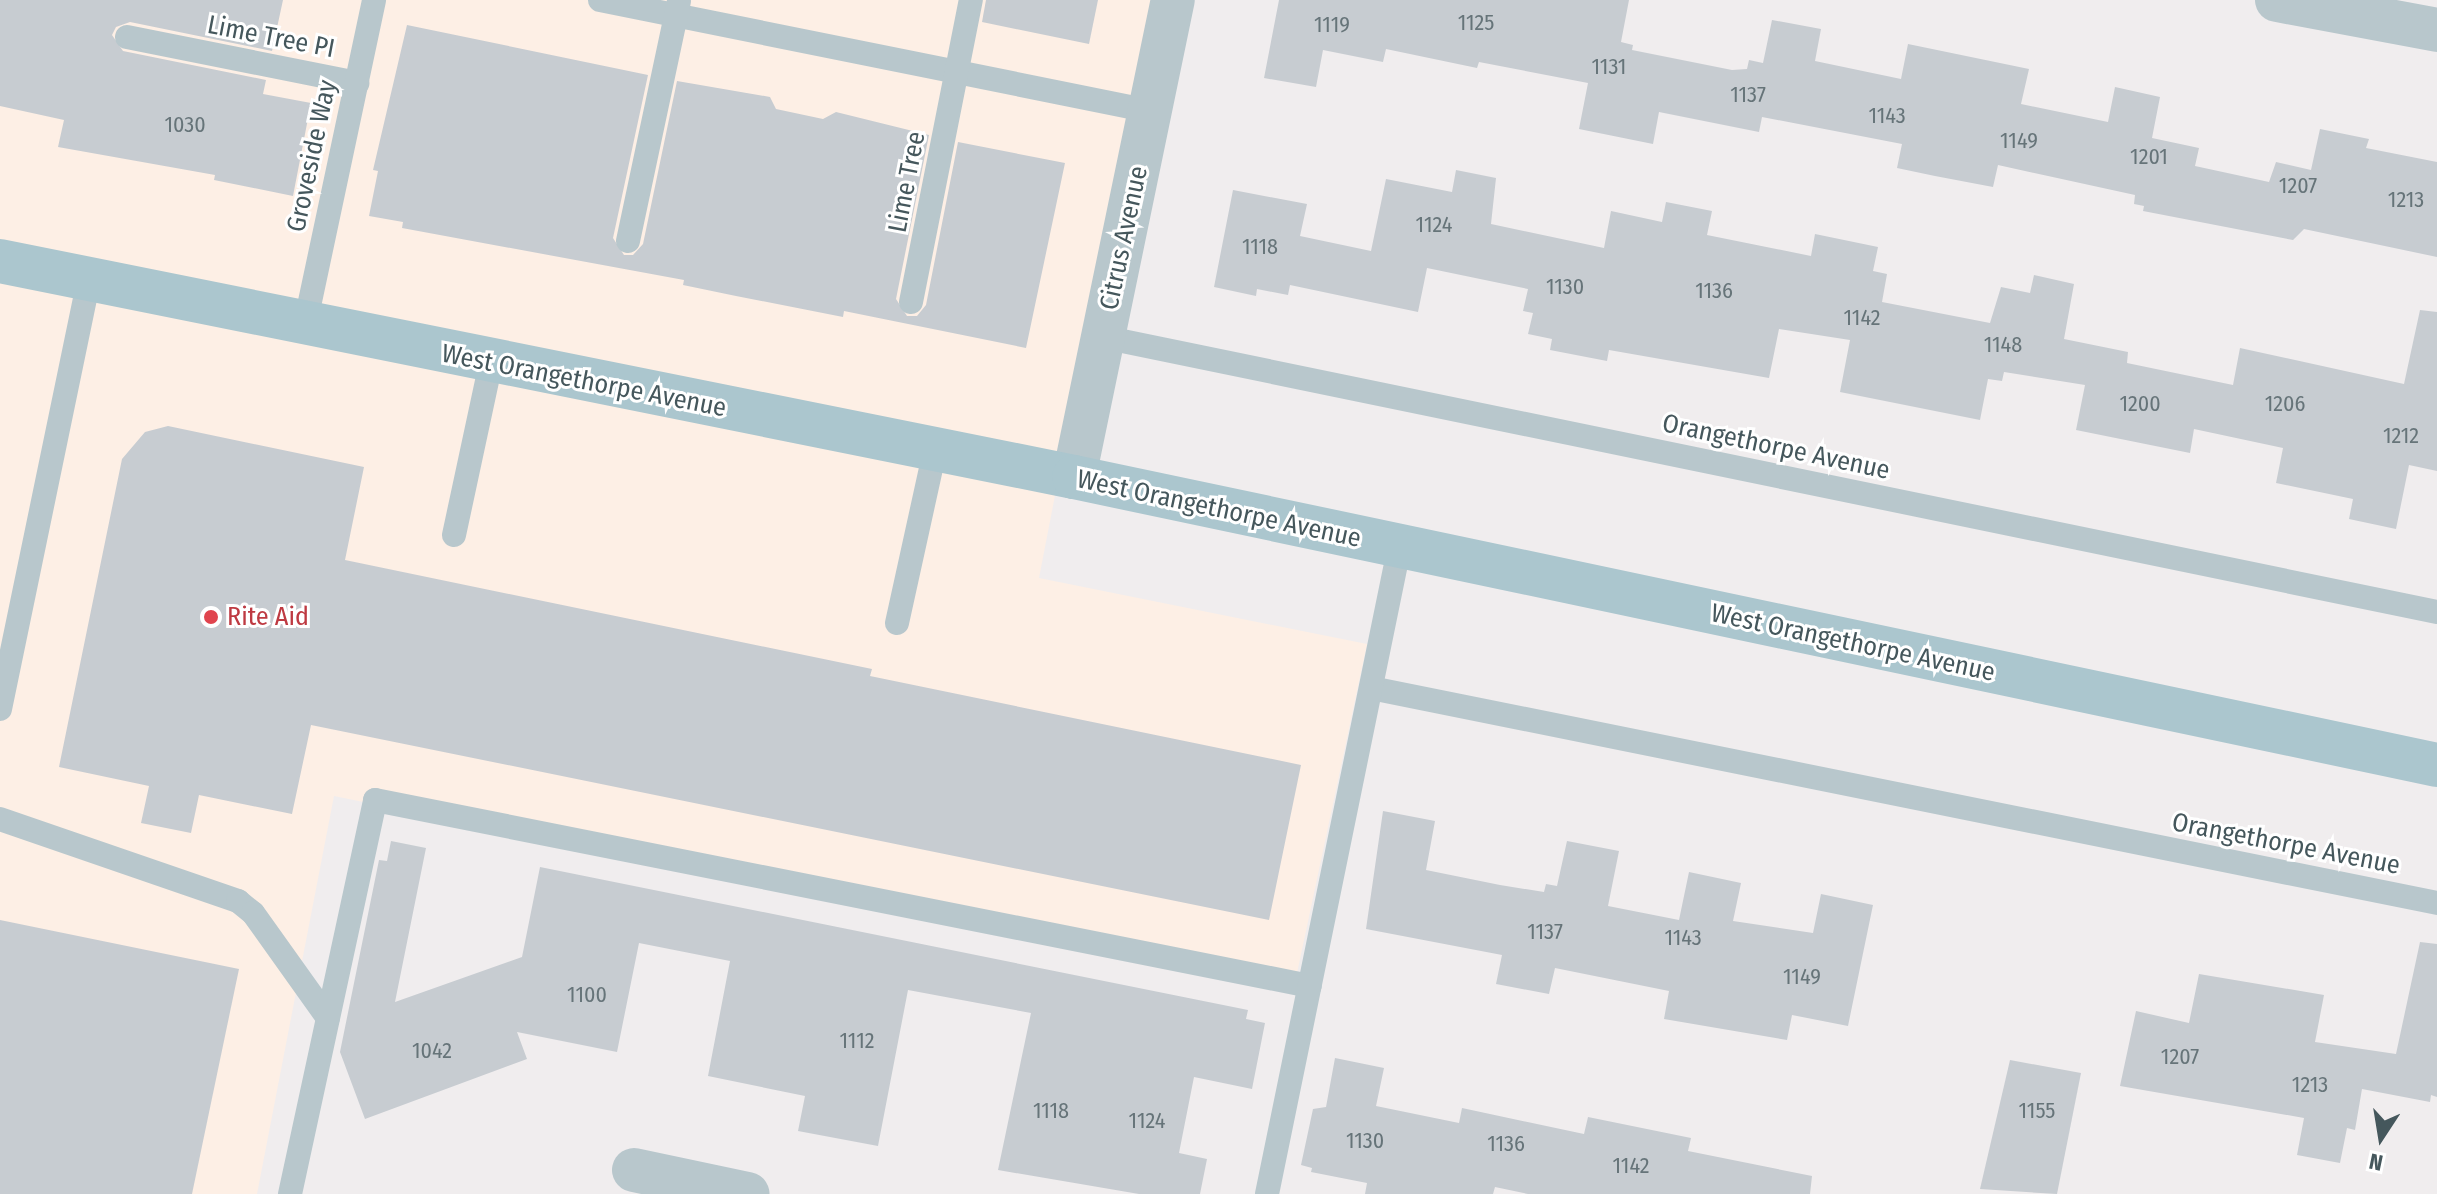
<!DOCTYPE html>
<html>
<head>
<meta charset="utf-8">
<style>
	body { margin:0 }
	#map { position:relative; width:2437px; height:1194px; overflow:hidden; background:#f0edee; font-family:"Fira Sans Condensed",sans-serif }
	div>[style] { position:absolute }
	.commercial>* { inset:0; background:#fdefe5 }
	.building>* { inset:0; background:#c7ccd1 }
	.lane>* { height:24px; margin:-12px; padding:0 12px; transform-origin:12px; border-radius:12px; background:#b8c7cc }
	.street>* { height:44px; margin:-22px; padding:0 22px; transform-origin:22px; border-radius:22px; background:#b8c7cc }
	.primary>* { height:44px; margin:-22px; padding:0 22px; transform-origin:22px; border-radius:22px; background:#abc6ce }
	.dots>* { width:22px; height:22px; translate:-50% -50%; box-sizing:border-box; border:4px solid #fff; border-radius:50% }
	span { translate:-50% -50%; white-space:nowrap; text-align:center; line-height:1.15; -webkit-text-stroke:6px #fff; paint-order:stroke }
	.number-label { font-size:22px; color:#667479 }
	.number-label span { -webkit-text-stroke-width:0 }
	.street-label { font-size:26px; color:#45575c }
	.health-label { font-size:26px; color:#be3a42 }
	.left { translate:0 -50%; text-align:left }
	.north { position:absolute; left:2341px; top:1098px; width:80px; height:80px; -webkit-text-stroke:6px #fff; paint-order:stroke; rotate:192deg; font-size:22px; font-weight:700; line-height:32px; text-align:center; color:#45575c }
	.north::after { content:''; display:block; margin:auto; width:28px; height:36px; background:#45575c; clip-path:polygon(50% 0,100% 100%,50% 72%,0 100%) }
</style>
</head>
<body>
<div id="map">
	<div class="commercial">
		<i style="clip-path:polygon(0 0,1151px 0,1039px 578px,1367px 644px,1293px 992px,334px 796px,257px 1194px,0 1194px)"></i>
	</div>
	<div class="building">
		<i style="clip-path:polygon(0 0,283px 0,272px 51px,130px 22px,116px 27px,112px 35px,123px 51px,266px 80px,263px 94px,311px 103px,293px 196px,214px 180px,215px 175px,58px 147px,64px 120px,0 106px)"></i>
		<i style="clip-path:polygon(986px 0,1098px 0,1089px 44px,982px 22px)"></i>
		<i style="clip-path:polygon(1279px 0,1629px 0,1621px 42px,1633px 45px,1632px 50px,1732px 70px,1747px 69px,1749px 60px,1763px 63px,1772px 20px,1821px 29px,1815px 61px,1901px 79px,1908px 44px,2029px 69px,2021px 104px,2108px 122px,2115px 87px,2160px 97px,2152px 138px,2199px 148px,2195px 166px,2269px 182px,2276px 162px,2311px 170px,2320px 129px,2369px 139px,2366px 148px,2437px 162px,2437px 257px,2304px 229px,2293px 240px,2143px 211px,2144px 206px,2134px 204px,2135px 195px,1998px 165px,1993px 187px,1935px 176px,1897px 168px,1902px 144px,1762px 117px,1759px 132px,1659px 112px,1653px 144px,1579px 129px,1588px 83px,1479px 62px,1477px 68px,1386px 49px,1383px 62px,1323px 50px,1316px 87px,1264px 78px)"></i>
		<i style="clip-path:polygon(407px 25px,648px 75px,613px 238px,624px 255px,633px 255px,643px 244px,677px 81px,770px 97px,776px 109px,823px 119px,836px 112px,929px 135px,896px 299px,907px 316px,917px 316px,926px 305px,958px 142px,1065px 163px,1026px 348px,844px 311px,843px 317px,736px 296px,683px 285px,684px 280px,402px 228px,403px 222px,369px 216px,378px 171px,373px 170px)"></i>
		<i style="clip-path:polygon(1456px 170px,1496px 178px,1491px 224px,1604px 248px,1611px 211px,1662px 222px,1666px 202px,1712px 211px,1707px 235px,1811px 256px,1815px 234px,1878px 247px,1873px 271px,1887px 274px,1882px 302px,1990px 323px,2001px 287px,2030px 293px,2034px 275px,2074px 284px,2064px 339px,2128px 352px,2127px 363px,2233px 385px,2240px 348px,2404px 384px,2420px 310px,2437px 312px,2437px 471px,2409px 465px,2396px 529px,2349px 519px,2353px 499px,2276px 483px,2283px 448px,2194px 429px,2190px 453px,2076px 430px,2085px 385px,2004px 372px,2002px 381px,1988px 379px,1980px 420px,1840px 392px,1850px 340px,1779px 329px,1769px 378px,1609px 350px,1607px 361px,1550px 350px,1552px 339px,1528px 334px,1533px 313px,1523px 311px,1528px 289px,1427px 268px,1418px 312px,1290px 285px,1288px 295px,1257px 289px,1256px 296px,1214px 287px,1233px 190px,1307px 204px,1300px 236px,1371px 251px,1386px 179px,1452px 192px)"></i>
		<i style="clip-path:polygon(168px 426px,364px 467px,345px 560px,872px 669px,870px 676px,1301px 765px,1269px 920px,311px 725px,292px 814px,199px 795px,191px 833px,141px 823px,149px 786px,59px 767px,122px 459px,145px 432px)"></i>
		<i style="clip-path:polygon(1383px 811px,1435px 821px,1426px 870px,1500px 885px,1544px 892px,1546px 884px,1557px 886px,1567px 841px,1619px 851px,1608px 906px,1679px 920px,1689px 872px,1741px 883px,1733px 921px,1813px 933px,1821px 894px,1873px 905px,1848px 1026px,1792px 1015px,1787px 1040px,1664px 1019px,1669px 991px,1555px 968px,1549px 994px,1496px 984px,1502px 955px,1366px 929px)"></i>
		<i style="clip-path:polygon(391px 841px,426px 848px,395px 1002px,522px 957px,540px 867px,1248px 1010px,1246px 1019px,1265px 1023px,1252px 1089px,1194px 1077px,1179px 1153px,1207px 1159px,1200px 1194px,1139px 1194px,998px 1170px,1031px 1013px,908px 990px,878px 1146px,798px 1131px,805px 1096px,708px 1076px,730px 961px,639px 943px,617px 1052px,517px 1032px,527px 1059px,365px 1119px,340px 1052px,379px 860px,387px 861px)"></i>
		<i style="clip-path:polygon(0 920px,239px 969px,192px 1194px,0 1194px)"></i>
		<i style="clip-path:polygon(2420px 942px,2437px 944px,2437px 1097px,2431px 1095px,2430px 1102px,2362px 1089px,2355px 1130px,2347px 1128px,2340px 1163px,2297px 1155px,2304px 1118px,2120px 1086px,2136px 1011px,2189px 1023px,2199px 974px,2324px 995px,2315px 1042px,2396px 1054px)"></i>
		<i style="clip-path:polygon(1335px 1058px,1384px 1068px,1376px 1106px,1459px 1123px,1462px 1108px,1584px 1134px,1588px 1117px,1691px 1138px,1688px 1151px,1812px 1176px,1810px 1194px,1528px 1194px,1495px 1187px,1493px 1194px,1365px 1194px,1367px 1183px,1311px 1172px,1312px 1168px,1301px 1165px,1313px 1109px,1326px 1107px)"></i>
		<i style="clip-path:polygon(2010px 1060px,2081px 1073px,2057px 1194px,1980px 1189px)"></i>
	</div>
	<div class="lane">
		<i style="left:600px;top:0;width:561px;rotate:11.41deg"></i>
		<i style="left:127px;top:37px;width:235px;rotate:11.3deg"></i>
		<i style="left:628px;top:241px;width:245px;rotate:-78deg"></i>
		<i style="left:911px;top:302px;width:308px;rotate:-78.8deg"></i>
		<i style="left:305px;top:325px;width:332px;rotate:-78deg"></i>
		<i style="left:1103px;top:337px;width:1362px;rotate:11.65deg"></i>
		<i style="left:454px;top:535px;width:176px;rotate:-77.9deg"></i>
		<i style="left:897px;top:623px;width:177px;rotate:-77.6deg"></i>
		<i style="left:1371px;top:688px;width:1087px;rotate:11.4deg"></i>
		<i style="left:0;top:709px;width:438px;rotate:-78.3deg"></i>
		<i style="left:0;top:819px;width:252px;rotate:19deg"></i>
		<i style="left:238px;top:901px;width:19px;rotate:39deg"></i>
		<i style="left:253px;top:913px;width:129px;rotate:54.5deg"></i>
		<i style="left:290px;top:1194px;width:403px;rotate:-77.8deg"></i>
		<i style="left:375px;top:800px;width:953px;rotate:11.25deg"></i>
		<i style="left:1267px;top:1194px;width:658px;rotate:-78.43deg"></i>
	</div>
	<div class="street">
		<i style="left:2277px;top:0;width:163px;rotate:10.6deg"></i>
		<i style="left:1074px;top:477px;width:487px;rotate:-78.3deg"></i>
		<i style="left:634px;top:1170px;width:116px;rotate:11.9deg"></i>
	</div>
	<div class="primary">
		<i style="left:0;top:261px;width:1096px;rotate:11.37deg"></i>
		<i style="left:1074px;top:477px;width:1393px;rotate:11.93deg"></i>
	</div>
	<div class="dots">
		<i style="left:211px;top:617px;background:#e0444e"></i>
	</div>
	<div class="number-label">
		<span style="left:1476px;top:23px">1125</span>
		<span style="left:1332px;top:25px">1119</span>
		<span style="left:1609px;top:67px">1131</span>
		<span style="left:1748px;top:95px">1137</span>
		<span style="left:1887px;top:116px">1143</span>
		<span style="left:185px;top:125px">1030</span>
		<span style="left:2019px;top:141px">1149</span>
		<span style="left:2149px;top:157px">1201</span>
		<span style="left:2298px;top:186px">1207</span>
		<span style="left:2406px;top:200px">1213</span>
		<span style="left:1434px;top:225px">1124</span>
		<span style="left:1260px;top:247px">1118</span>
		<span style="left:1565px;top:287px">1130</span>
		<span style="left:1714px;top:291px">1136</span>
		<span style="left:1862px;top:318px">1142</span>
		<span style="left:2003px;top:345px">1148</span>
		<span style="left:2140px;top:404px">1200</span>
		<span style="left:2285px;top:404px">1206</span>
		<span style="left:2401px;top:436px">1212</span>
		<span style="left:1545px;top:932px">1137</span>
		<span style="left:1683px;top:938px">1143</span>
		<span style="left:1802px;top:977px">1149</span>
		<span style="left:587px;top:995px">1100</span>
		<span style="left:857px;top:1041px">1112</span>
		<span style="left:432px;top:1051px">1042</span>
		<span style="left:2180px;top:1057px">1207</span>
		<span style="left:2310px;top:1085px">1213</span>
		<span style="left:1051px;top:1111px">1118</span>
		<span style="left:2037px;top:1111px">1155</span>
		<span style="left:1147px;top:1121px">1124</span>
		<span style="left:1365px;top:1141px">1130</span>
		<span style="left:1506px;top:1144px">1136</span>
		<span style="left:1631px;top:1166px">1142</span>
	</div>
	<div class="street-label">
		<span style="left:271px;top:37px;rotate:11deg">Lime Tree PI</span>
		<span style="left:312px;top:156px;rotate:-78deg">Groveside Way</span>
		<span style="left:907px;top:182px;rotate:-79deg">Lime Tree</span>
		<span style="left:1124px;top:238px;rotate:-78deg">Citrus Avenue</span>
		<span style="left:584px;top:381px;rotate:11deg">West Orangethorpe Avenue</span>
		<span style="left:1776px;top:447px;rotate:12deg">Orangethorpe Avenue</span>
		<span style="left:1219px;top:509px;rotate:12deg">West Orangethorpe Avenue</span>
		<span style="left:1853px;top:643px;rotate:12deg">West Orangethorpe Avenue</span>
		<span style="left:2286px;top:844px;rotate:11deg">Orangethorpe Avenue</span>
	</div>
	<div class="health-label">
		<span class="left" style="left:227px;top:617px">Rite Aid</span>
	</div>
	<div class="north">N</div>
</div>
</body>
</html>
